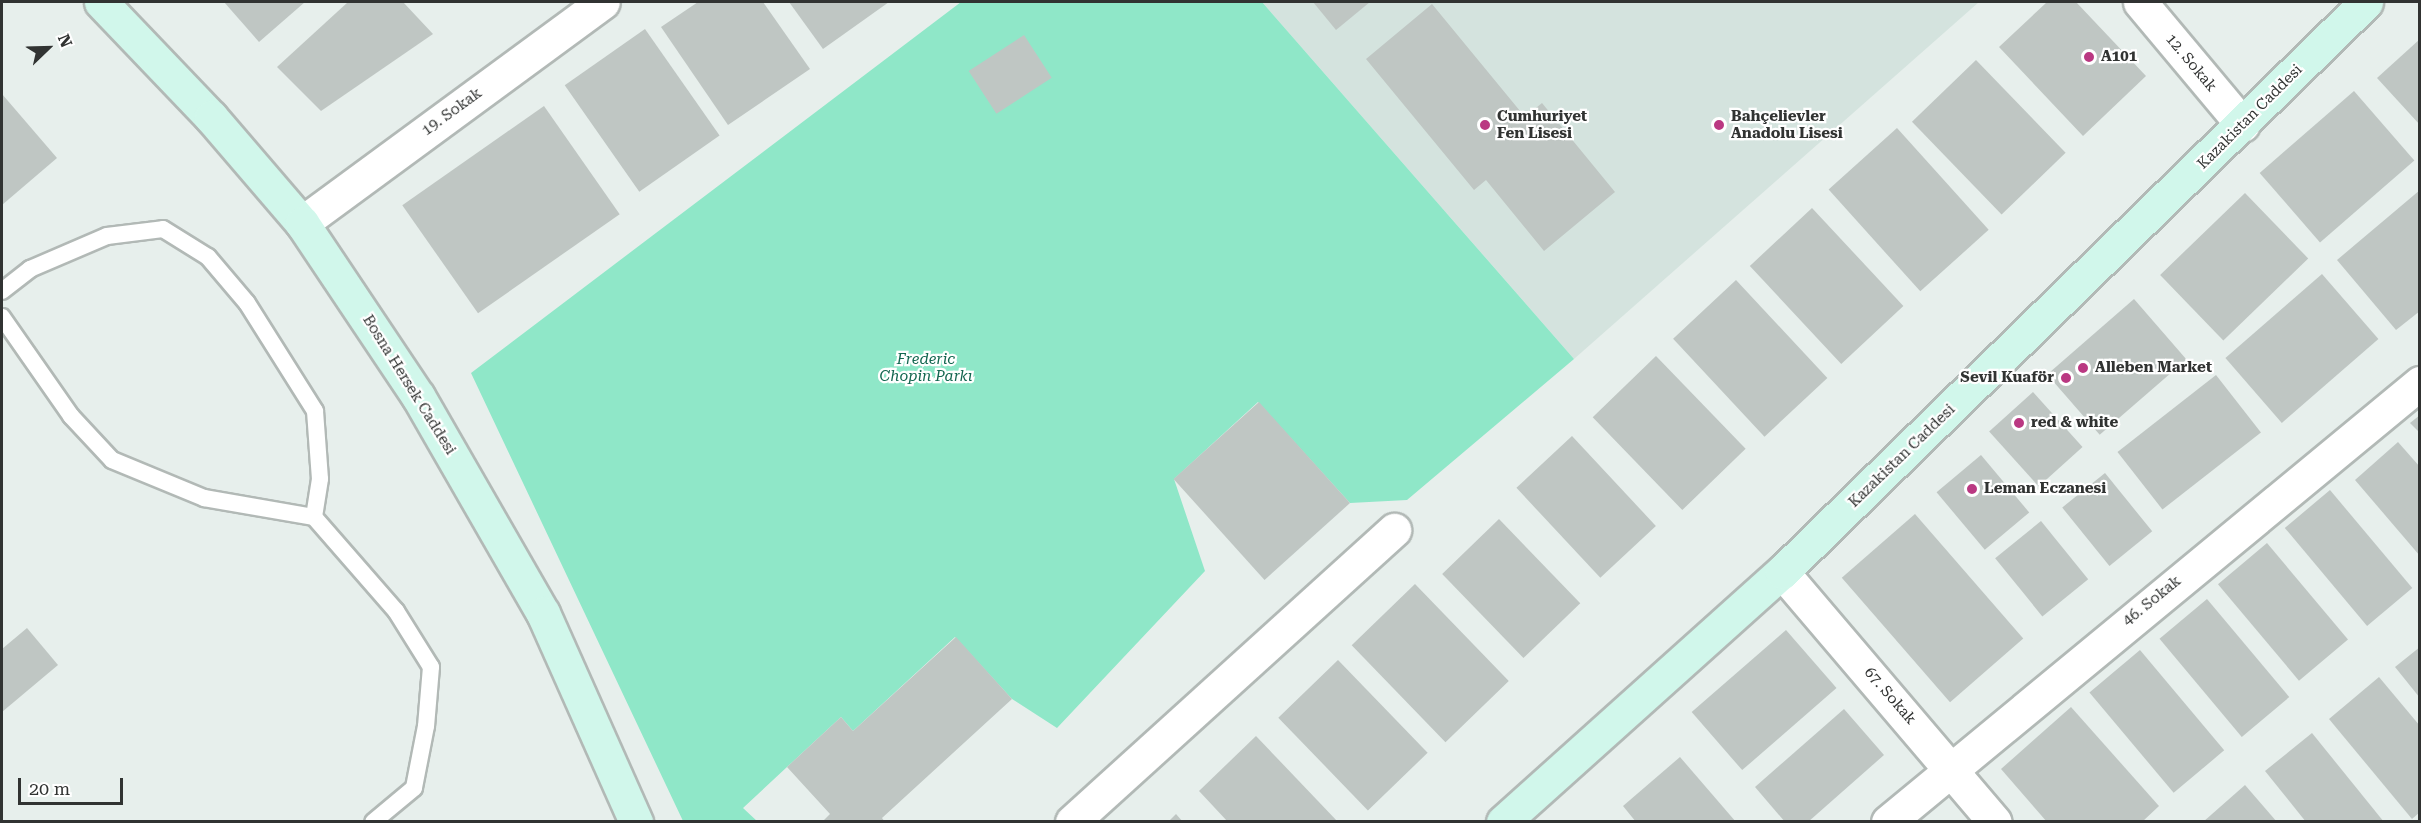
<!DOCTYPE html>
<html>
<head>
<meta charset="utf-8">
<style>
	body { margin:0 }
	#map { position:relative; width:2421px; height:823px; overflow:hidden; background:#e7efec; font-family:"Roboto Serif",serif }
	div>[style] { position:absolute }
	.built>* { inset:0; background:#d4e3de }
	.green>* { inset:0; background:#8fe7c8 }
	.building>* { inset:0; background:#bfc6c3; transform-origin:0 0 }
	.roads { filter:drop-shadow(2px 0 #b2b9b6) drop-shadow(-2px 0 #b2b9b6) drop-shadow(0 2px #b2b9b6) drop-shadow(0 -2px #b2b9b6) }
	.lane>* { height:16px; margin:-8px; padding:0 8px; transform-origin:8px; border-radius:8px; background:#fff }
	.street>* { height:33px; margin:-16.5px; padding:0 16.5px; transform-origin:16.5px; border-radius:16.5px; background:#fff }
	.secondary>* { height:33px; margin:-16.5px; padding:0 16.5px; transform-origin:16.5px; border-radius:16.5px; background:#d1f7eb }
	.dots>* { width:16px; height:16px; translate:-50% -50%; box-sizing:border-box; border:3px solid #fff; border-radius:50% }
	span { translate:-50% -50%; white-space:nowrap; text-align:center; line-height:1.15; -webkit-text-stroke:4.5px #fff; paint-order:stroke }
	.poi-label { font-size:15px; color:#313332; font-weight:700 }
	.left { translate:0 -50%; text-align:left }
	.right { translate:-100% -50%; text-align:right }
	.street-label { font-size:15px; color:#313332 }
	.park-label { font-size:15px; color:#12664f; font-style:italic }
	.frame { position:absolute; inset:0; border:3px solid #313332; pointer-events:none }
	.north { position:absolute; left:18px; top:18px; width:60px; height:60px; -webkit-text-stroke:4px #fff; paint-order:stroke; rotate:67deg; font-size:16px; font-weight:700; line-height:24px; text-align:center; color:#313332 }
	.north::after { content:''; display:block; margin:auto; width:21px; height:27px; background:#313332; clip-path:polygon(50% 0,100% 100%,50% 72%,0 100%) }
	.scale { position:absolute; left:18px; top:778px; width:105px; height:27px; box-sizing:border-box; border:3px solid #313332; border-top:0; padding-left:8px; font-size:18px; line-height:21px; white-space:nowrap; color:#313332; -webkit-text-stroke:4px #fff; paint-order:stroke }
</style>
</head>
<body>
<div id="map">
	<div class="built">
		<i style="clip-path:polygon(1262px 2px,1979px 2px,1574px 359px)"></i>
	</div>
	<div class="green">
		<i style="clip-path:polygon(961px 2px,1262px 2px,1574px 359px,1407px 500px,1350px 503px,1258px 402px,1174px 479px,1205px 571px,1057px 728px,1012px 699px,955px 637px,853px 731px,841px 717px,787px 767px,743px 808px,758px 822px,683px 821px,471px 373px)"></i>
	</div>
	<div class="building">
		<i style="clip-path:polygon(224px 2px,305px 2px,259px 42px)"></i>
		<i style="clip-path:polygon(348px 2px,403px 2px,433px 34px,321px 111px,277px 67px)"></i>
		<i style="clip-path:polygon(698px 2px,763px 2px,810px 69px,728px 125px,661px 27px)"></i>
		<i style="clip-path:polygon(789px 2px,889px 2px,823px 49px)"></i>
		<i style="clip-path:polygon(1313px 2px,1370px 2px,1336px 30px)"></i>
		<i style="clip-path:polygon(2047px 2px,2076px 2px,2146px 76px,2083px 136px,1999px 47px)"></i>
		<i style="clip-path:polygon(1432px 4px,1525px 117px,1542px 103px,1615px 192px,1544px 251px,1486px 180px,1474px 190px,1366px 59px)"></i>
		<i style="left:645px;top:29px;width:130px;height:98px;rotate:55deg"></i>
		<i style="left:1024px;top:35px;width:51px;height:66px;rotate:57deg"></i>
		<i style="clip-path:polygon(2420px 39px,2420px 125px,2377px 78px)"></i>
		<i style="left:1976px;top:60px;width:129px;height:89px;rotate:46deg"></i>
		<i style="left:2354px;top:91px;width:92px;height:125px;rotate:49deg"></i>
		<i style="clip-path:polygon(2px 94px,57px 158px,2px 205px)"></i>
		<i style="left:544px;top:106px;width:132px;height:173px;rotate:55deg"></i>
		<i style="left:1897px;top:128px;width:137px;height:92px;rotate:48deg"></i>
		<i style="clip-path:polygon(2420px 190px,2420px 311px,2396px 330px,2337px 260px)"></i>
		<i style="left:2245px;top:193px;width:91px;height:118px;rotate:46deg"></i>
		<i style="left:1812px;top:208px;width:134px;height:85px;rotate:47deg"></i>
		<i style="left:2322px;top:274px;width:86px;height:128px;rotate:49deg"></i>
		<i style="left:1736px;top:280px;width:134px;height:86px;rotate:47deg"></i>
		<i style="left:2134px;top:299px;width:80px;height:115px;rotate:49deg"></i>
		<i style="left:1656px;top:356px;width:129px;height:88px;rotate:46deg"></i>
		<i style="left:2216px;top:375px;width:73px;height:125px;rotate:52deg"></i>
		<i style="left:2033px;top:392px;width:74px;height:59px;rotate:48deg"></i>
		<i style="left:1259px;top:402px;width:136px;height:115px;rotate:48deg"></i>
		<i style="clip-path:polygon(2420px 415px,2420px 433px,2410px 423px)"></i>
		<i style="left:1572px;top:436px;width:123px;height:76px;rotate:47deg"></i>
		<i style="clip-path:polygon(2398px 442px,2420px 467px,2420px 556px,2355px 480px)"></i>
		<i style="left:1981px;top:455px;width:75px;height:58px;rotate:50deg"></i>
		<i style="left:2105px;top:473px;width:75px;height:55px;rotate:51deg"></i>
		<i style="left:2330px;top:490px;width:128px;height:59px;rotate:50deg"></i>
		<i style="left:1915px;top:514px;width:165px;height:97px;rotate:49deg"></i>
		<i style="left:1499px;top:519px;width:117px;height:79px;rotate:46deg"></i>
		<i style="left:2041px;top:521px;width:75px;height:59px;rotate:51deg"></i>
		<i style="left:2267px;top:543px;width:126px;height:64px;rotate:50deg"></i>
		<i style="left:1415px;top:584px;width:135px;height:88px;rotate:46deg"></i>
		<i style="left:2207px;top:599px;width:128px;height:62px;rotate:50deg"></i>
		<i style="clip-path:polygon(27px 628px,58px 665px,2px 712px,2px 649px)"></i>
		<i style="left:1786px;top:630px;width:77px;height:125px;rotate:49deg"></i>
		<i style="clip-path:polygon(956px 637px,1012px 699px,882px 818px,885px 822px,822px 822px,830px 814px,787px 767px,841px 717px,853px 731px)"></i>
		<i style="clip-path:polygon(2420px 647px,2420px 698px,2395px 667px)"></i>
		<i style="left:2140px;top:650px;width:131px;height:66px;rotate:50deg"></i>
		<i style="left:1338px;top:660px;width:129px;height:83px;rotate:46deg"></i>
		<i style="clip-path:polygon(2379px 677px,2420px 726px,2420px 812px,2412px 819px,2329px 719px)"></i>
		<i style="clip-path:polygon(2071px 707px,2159px 806px,2142px 822px,2047px 822px,2001px 769px)"></i>
		<i style="clip-path:polygon(1844px 709px,1884px 755px,1808px 822px,1785px 822px,1755px 787px)"></i>
		<i style="clip-path:polygon(2312px 733px,2384px 822px,2306px 822px,2265px 771px)"></i>
		<i style="clip-path:polygon(1256px 736px,1338px 822px,1228px 822px,1199px 791px)"></i>
		<i style="clip-path:polygon(1680px 757px,1736px 822px,1636px 822px,1623px 806px)"></i>
		<i style="clip-path:polygon(2245px 785px,2277px 822px,2203px 822px)"></i>
		<i style="clip-path:polygon(1176px 814px,1183px 822px,1168px 822px)"></i>
	</div>
	<div class="roads">
		<div class="lane">
			<i style="left:2px;top:291px;width:36px;rotate:-38deg"></i>
			<i style="left:30px;top:269px;width:84px;rotate:-23.2deg"></i>
			<i style="left:107px;top:236px;width:56px;rotate:-7.1deg"></i>
			<i style="left:163px;top:229px;width:53px;rotate:31.9deg"></i>
			<i style="left:208px;top:257px;width:60px;rotate:49.7deg"></i>
			<i style="left:247px;top:303px;width:128px;rotate:57.8deg"></i>
			<i style="left:315px;top:411px;width:68px;rotate:85.8deg"></i>
			<i style="left:320px;top:479px;width:38px;rotate:99deg"></i>
			<i style="left:2px;top:317px;width:121px;rotate:55.1deg"></i>
			<i style="left:71px;top:416px;width:60px;rotate:47deg"></i>
			<i style="left:112px;top:460px;width:100px;rotate:22.4deg"></i>
			<i style="left:204px;top:498px;width:112px;rotate:9.8deg"></i>
			<i style="left:314px;top:517px;width:125px;rotate:48.9deg"></i>
			<i style="left:396px;top:611px;width:66px;rotate:58deg"></i>
			<i style="left:431px;top:667px;width:59px;rotate:94.8deg"></i>
			<i style="left:426px;top:726px;width:63px;rotate:101deg"></i>
			<i style="left:414px;top:788px;width:53px;rotate:140.3deg"></i>
		</div>
		<div class="street">
			<i style="left:2140px;top:2px;width:160px;rotate:50.1deg"></i>
			<i style="left:302px;top:223px;width:373px;rotate:-36.3deg"></i>
			<i style="left:1782px;top:572px;width:328px;rotate:49.6deg"></i>
			<i style="left:1072px;top:822px;width:435px;rotate:-42.2deg"></i>
			<i style="left:1888px;top:822px;width:690px;rotate:-39.53deg"></i>
		</div>
		<div class="secondary">
			<i style="left:101px;top:2px;width:159px;rotate:46.3deg"></i>
			<i style="left:211px;top:117px;width:140px;rotate:49.4deg"></i>
			<i style="left:302px;top:223px;width:208px;rotate:56.2deg"></i>
			<i style="left:418px;top:396px;width:250px;rotate:60.1deg"></i>
			<i style="left:543px;top:613px;width:229px;rotate:66deg"></i>
			<i style="left:1503px;top:822px;width:375px;rotate:-41.9deg"></i>
			<i style="left:1782px;top:572px;width:816px;rotate:-44.3deg"></i>
		</div>
	</div>
	<div class="dots">
		<i style="left:2089px;top:57px;background:#ba3882"></i>
		<i style="left:1485px;top:125px;background:#ba3882"></i>
		<i style="left:1719px;top:125px;background:#ba3882"></i>
		<i style="left:2083px;top:368px;background:#ba3882"></i>
		<i style="left:2066px;top:378px;background:#ba3882"></i>
		<i style="left:2019px;top:423px;background:#ba3882"></i>
		<i style="left:1972px;top:489px;background:#ba3882"></i>
	</div>
	<div class="poi-label">
		<span class="left" style="left:2101px;top:57px">A101</span>
		<span class="left" style="left:1497px;top:125px">Cumhuriyet<br>Fen Lisesi</span>
		<span class="left" style="left:1731px;top:125px">Bahçelievler<br>Anadolu Lisesi</span>
		<span class="left" style="left:2095px;top:368px">Alleben Market</span>
		<span class="right" style="left:2054px;top:378px">Sevil Kuaför</span>
		<span class="left" style="left:2031px;top:423px">red &amp; white</span>
		<span class="left" style="left:1984px;top:489px">Leman Eczanesi</span>
	</div>
	<div class="street-label">
		<span style="left:2191px;top:63px;rotate:50deg">12. Sokak</span>
		<span style="left:452px;top:112px;rotate:-36deg">19. Sokak</span>
		<span style="left:2250px;top:117px;rotate:-45deg">Kazakistan Caddesi</span>
		<span style="left:409px;top:385px;rotate:58deg">Bosna Hersek Caddesi</span>
		<span style="left:1902px;top:456px;rotate:-44deg">Kazakistan Caddesi</span>
		<span style="left:2152px;top:601px;rotate:-39deg">46. Sokak</span>
		<span style="left:1890px;top:696px;rotate:49deg">67. Sokak</span>
	</div>
	<div class="park-label">
		<span style="left:926px;top:368px">Frederic<br>Chopin Parkı</span>
	</div>
	<div class="frame"></div>
	<div class="north">N</div>
	<div class="scale">20 m</div>
</div>
</body>
</html>
